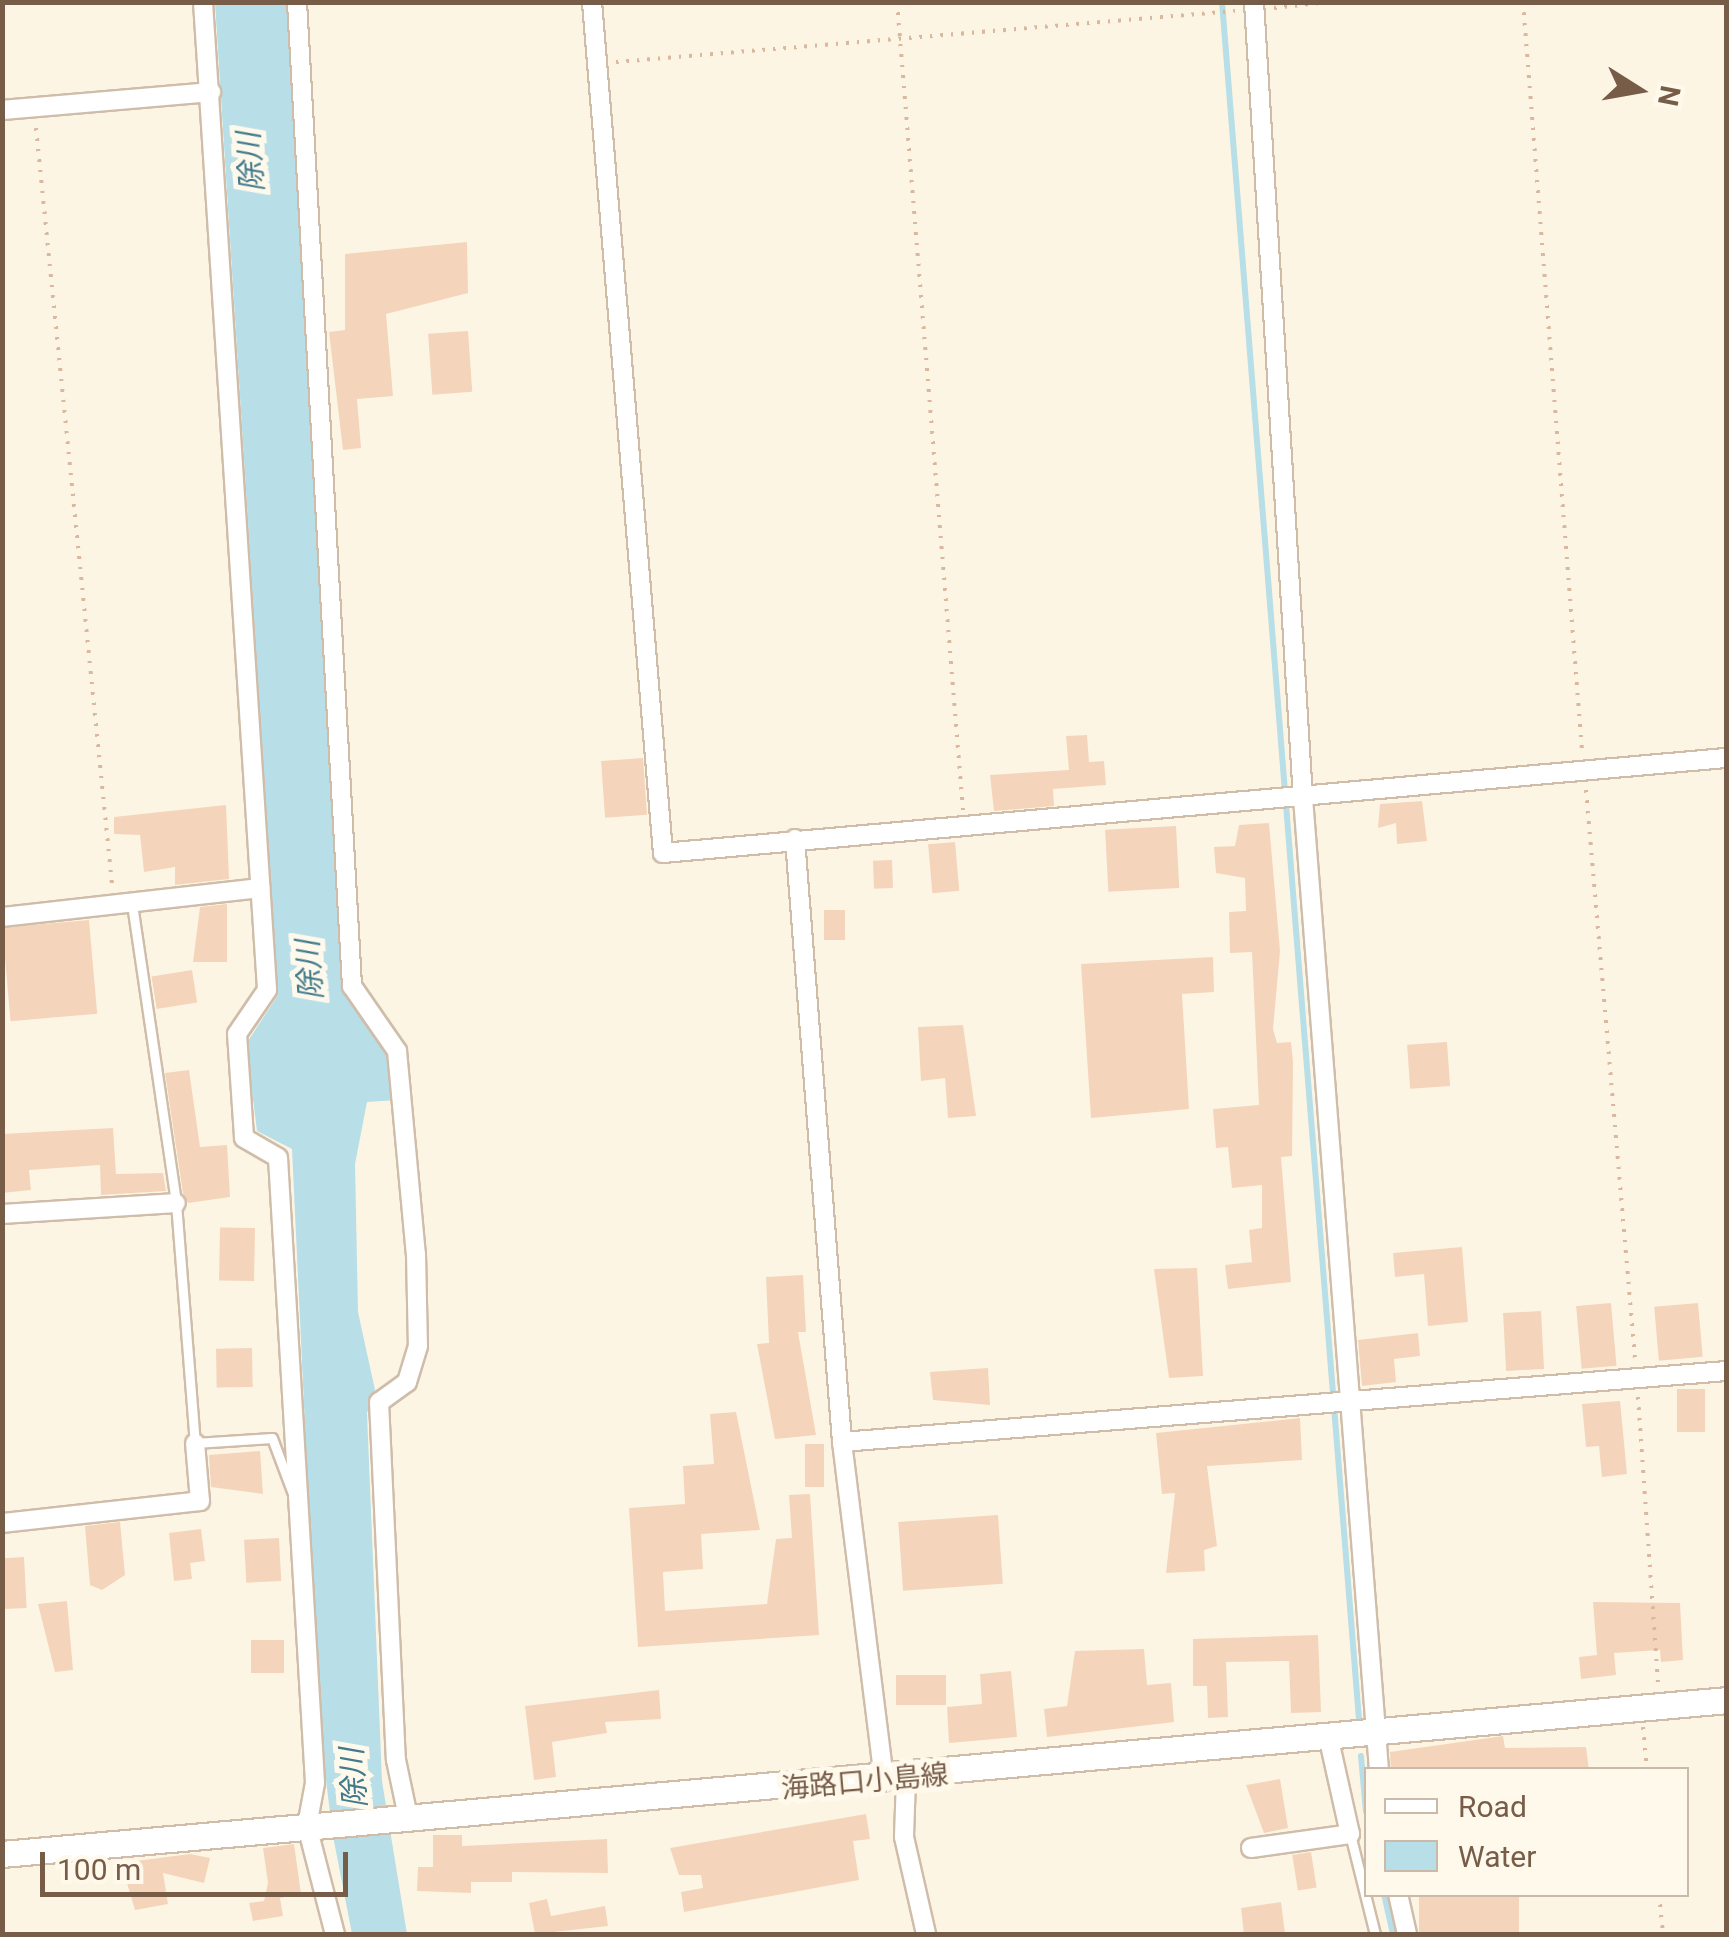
<!DOCTYPE html>
<html>
<head>
<meta charset="utf-8">
<style>
	body { margin:0 }
	#map { position:relative; width:1729px; height:1937px; overflow:hidden; background:#fdf5e4; font-family:Roboto,"Noto Sans JP",sans-serif }
	div>[style] { position:absolute }
	.water>* { inset:0; background:#b8dee8 }
	.stream>* { height:6px; margin:-3px; padding:0 3px; transform-origin:3px; border-radius:3px; background:#b8dee8 }
	.building>* { inset:0; background:#f4d5bb; transform-origin:0 0 }
	.path>* { height:4px; margin-top:-2px; transform-origin:0; background:repeating-linear-gradient(90deg,#d9b89d 0 2.5px,transparent 0 10.5px) }
	.roads { filter:drop-shadow(2px 0 #cfbdaa) drop-shadow(-2px 0 #cfbdaa) drop-shadow(0 2px #cfbdaa) drop-shadow(0 -2px #cfbdaa) }
	.lane>* { height:9px; margin:-4.5px; padding:0 4.5px; transform-origin:4.5px; border-radius:4.5px; background:#fff }
	.street>* { height:18px; margin:-9px; padding:0 9px; transform-origin:9px; border-radius:9px; background:#fff }
	.secondary>* { height:25px; margin:-12.5px; padding:0 12.5px; transform-origin:12.5px; border-radius:12.5px; background:#fff }
	span { translate:-50% -50%; white-space:nowrap; text-align:center; line-height:1.15; -webkit-text-stroke:10px #fff9ec; paint-order:stroke }
	.street-label { font-size:28px; color:#775c48 }
	.water-label { font-size:30px; color:#417a8b; font-style:italic }
	.frame { position:absolute; inset:0; border:5px solid #775c48; pointer-events:none }
	.legend { position:absolute; left:1364px; top:1767px; width:325px; height:130px; box-sizing:border-box; background:#fff9ec; border:2px solid #c9baaa; margin:0; padding:12px 18px; list-style:none; font-size:30px; color:#775c48 }
	.legend li { display:flex; align-items:center; gap:20px; height:50px }
	.legend b { width:50px; border:2px solid #c9baaa }
	.north { position:absolute; left:1589px; top:40px; width:100px; height:100px; -webkit-text-stroke:8px #fff9ec; paint-order:stroke; rotate:101deg; font-size:28px; font-weight:700; line-height:40px; text-align:center; color:#775c48 }
	.north::after { content:''; display:block; margin:auto; width:35px; height:45px; background:#775c48; clip-path:polygon(50% 0,100% 100%,50% 72%,0 100%) }
	.scale { position:absolute; left:40px; top:1852px; width:308px; height:45px; box-sizing:border-box; border:5px solid #775c48; border-top:0; padding-left:12px; font-size:30px; line-height:35px; white-space:nowrap; color:#775c48; -webkit-text-stroke:8px #fff9ec; paint-order:stroke }
</style>
</head>
<body>
<div id="map">
	<div class="water">
		<i style="clip-path:polygon(215px 3px,287px 3px,342px 988px,391px 1055px,397px 1100px,367px 1102px,355px 1164px,358px 1312px,375px 1390px,367px 1413px,382px 1781px,407px 1934px,352px 1934px,333px 1836px,319px 1725px,292px 1149px,257px 1131px,246px 1044px,278px 995px)"></i>
	</div>
	<div class="stream">
		<i style="left:1222px;top:2px;width:1722px;rotate:85.44deg"></i>
		<i style="left:1361px;top:1756px;width:56px;rotate:84.9deg"></i>
		<i style="left:1384px;top:1894px;width:41px;rotate:77.3deg"></i>
	</div>
	<div class="building">
		<i style="clip-path:polygon(467px 242px,468px 293px,386px 314px,393px 396px,357px 399px,361px 448px,343px 450px,329px 332px,345px 330px,345px 254px)"></i>
		<i style="left:468px;top:331px;width:61px;height:40px;rotate:86deg"></i>
		<i style="clip-path:polygon(1087px 735px,1089px 762px,1104px 761px,1106px 785px,1053px 789px,1054px 806px,994px 811px,990px 775px,1069px 770px,1066px 736px)"></i>
		<i style="left:643px;top:758px;width:57px;height:42px;rotate:86deg"></i>
		<i style="clip-path:polygon(1422px 801px,1427px 841px,1397px 844px,1396px 823px,1378px 828px,1380px 804px)"></i>
		<i style="clip-path:polygon(226px 805px,229px 879px,175px 885px,175px 867px,144px 872px,140px 835px,114px 834px,114px 817px)"></i>
		<i style="clip-path:polygon(1269px 823px,1280px 951px,1273px 1029px,1277px 1043px,1291px 1042px,1293px 1062px,1292px 1156px,1281px 1157px,1291px 1282px,1228px 1289px,1225px 1265px,1252px 1262px,1249px 1230px,1262px 1228px,1262px 1185px,1232px 1188px,1228px 1147px,1216px 1148px,1213px 1109px,1259px 1105px,1252px 952px,1230px 953px,1229px 912px,1246px 911px,1245px 878px,1216px 873px,1214px 847px,1235px 846px,1239px 825px)"></i>
		<i style="left:1176px;top:826px;width:62px;height:71px;rotate:87deg"></i>
		<i style="left:955px;top:842px;width:49px;height:27px;rotate:85deg"></i>
		<i style="left:892px;top:860px;width:28px;height:19px;rotate:88deg"></i>
		<i style="clip-path:polygon(227px 904px,227px 962px,193px 962px,200px 907px)"></i>
		<i style="left:824px;top:910px;width:21px;height:30px"></i>
		<i style="left:89px;top:920px;width:94px;height:87px;rotate:85deg"></i>
		<i style="clip-path:polygon(1213px 957px,1214px 992px,1182px 994px,1189px 1109px,1091px 1118px,1081px 964px)"></i>
		<i style="left:192px;top:970px;width:33px;height:41px;rotate:81deg"></i>
		<i style="clip-path:polygon(963px 1025px,976px 1116px,948px 1118px,945px 1078px,921px 1081px,918px 1027px)"></i>
		<i style="left:1447px;top:1042px;width:44px;height:40px;rotate:86deg"></i>
		<i style="clip-path:polygon(189px 1070px,200px 1147px,227px 1145px,230px 1197px,188px 1203px,183px 1193px,165px 1073px)"></i>
		<i style="clip-path:polygon(113px 1128px,116px 1174px,163px 1173px,166px 1191px,101px 1195px,100px 1165px,29px 1170px,31px 1190px,2px 1193px,2px 1134px)"></i>
		<i style="left:255px;top:1228px;width:53px;height:35px;rotate:91deg"></i>
		<i style="clip-path:polygon(1462px 1247px,1468px 1322px,1428px 1326px,1424px 1274px,1395px 1277px,1393px 1253px)"></i>
		<i style="clip-path:polygon(1197px 1268px,1203px 1376px,1169px 1378px,1154px 1269px)"></i>
		<i style="clip-path:polygon(803px 1275px,806px 1332px,798px 1332px,816px 1435px,775px 1439px,757px 1344px,769px 1343px,766px 1277px)"></i>
		<i style="left:1611px;top:1303px;width:63px;height:35px;rotate:85deg"></i>
		<i style="left:1698px;top:1303px;width:54px;height:44px;rotate:85deg"></i>
		<i style="left:1541px;top:1311px;width:58px;height:38px;rotate:87deg"></i>
		<i style="clip-path:polygon(1418px 1333px,1420px 1356px,1394px 1359px,1396px 1382px,1362px 1386px,1358px 1340px)"></i>
		<i style="left:252px;top:1348px;width:39px;height:36px;rotate:89deg"></i>
		<i style="clip-path:polygon(988px 1368px,990px 1405px,933px 1400px,930px 1372px)"></i>
		<i style="left:1705px;top:1389px;width:43px;height:28px;rotate:90deg"></i>
		<i style="clip-path:polygon(1620px 1401px,1627px 1474px,1602px 1477px,1599px 1446px,1586px 1447px,1582px 1404px)"></i>
		<i style="clip-path:polygon(736px 1412px,760px 1530px,701px 1534px,703px 1569px,663px 1572px,665px 1611px,767px 1604px,776px 1539px,792px 1538px,789px 1495px,810px 1494px,819px 1635px,638px 1647px,629px 1508px,685px 1504px,683px 1466px,714px 1464px,710px 1414px)"></i>
		<i style="clip-path:polygon(1300px 1418px,1302px 1460px,1207px 1466px,1217px 1546px,1204px 1550px,1205px 1571px,1166px 1573px,1175px 1493px,1162px 1494px,1156px 1433px)"></i>
		<i style="left:805px;top:1444px;width:19px;height:43px"></i>
		<i style="clip-path:polygon(260px 1451px,263px 1494px,211px 1487px,209px 1455px)"></i>
		<i style="left:998px;top:1515px;width:69px;height:100px;rotate:86deg"></i>
		<i style="clip-path:polygon(120px 1522px,125px 1575px,102px 1590px,90px 1585px,85px 1526px)"></i>
		<i style="clip-path:polygon(201px 1529px,205px 1561px,190px 1563px,192px 1579px,174px 1581px,169px 1533px)"></i>
		<i style="left:279px;top:1538px;width:43px;height:35px;rotate:87deg"></i>
		<i style="left:24px;top:1557px;width:51px;height:22px;rotate:87deg"></i>
		<i style="clip-path:polygon(67px 1601px,73px 1670px,55px 1672px,38px 1604px)"></i>
		<i style="clip-path:polygon(1593px 1602px,1680px 1603px,1683px 1660px,1661px 1662px,1660px 1650px,1614px 1653px,1616px 1675px,1581px 1679px,1579px 1657px,1597px 1655px)"></i>
		<i style="clip-path:polygon(1318px 1635px,1321px 1712px,1291px 1713px,1289px 1661px,1226px 1662px,1228px 1717px,1208px 1718px,1207px 1686px,1193px 1686px,1193px 1639px)"></i>
		<i style="left:251px;top:1640px;width:33px;height:33px"></i>
		<i style="clip-path:polygon(1144px 1649px,1147px 1685px,1171px 1683px,1174px 1722px,1047px 1737px,1044px 1709px,1067px 1706px,1075px 1651px)"></i>
		<i style="clip-path:polygon(1011px 1671px,1017px 1737px,949px 1743px,947px 1707px,982px 1704px,980px 1674px)"></i>
		<i style="left:946px;top:1675px;width:30px;height:50px;rotate:90deg"></i>
		<i style="clip-path:polygon(659px 1690px,661px 1719px,605px 1722px,607px 1733px,552px 1742px,556px 1777px,534px 1780px,525px 1706px)"></i>
		<i style="clip-path:polygon(1503px 1736px,1505px 1748px,1586px 1747px,1589px 1770px,1391px 1770px,1390px 1752px)"></i>
		<i style="clip-path:polygon(1280px 1779px,1288px 1828px,1264px 1833px,1246px 1785px)"></i>
		<i style="clip-path:polygon(866px 1814px,870px 1839px,853px 1841px,859px 1880px,684px 1912px,681px 1892px,703px 1888px,701px 1875px,679px 1875px,670px 1848px)"></i>
		<i style="clip-path:polygon(433px 1835px,462px 1835px,462px 1846px,607px 1839px,608px 1873px,512px 1872px,512px 1882px,471px 1882px,471px 1893px,417px 1891px,418px 1867px,433px 1867px)"></i>
		<i style="clip-path:polygon(294px 1844px,301px 1894px,280px 1898px,283px 1916px,253px 1921px,249px 1903px,264px 1901px,268px 1883px,263px 1848px)"></i>
		<i style="left:1311px;top:1852px;width:36px;height:19px;rotate:81deg"></i>
		<i style="clip-path:polygon(190px 1854px,210px 1858px,204px 1883px,163px 1873px,168px 1904px,135px 1910px,121px 1863px)"></i>
		<i style="left:1419px;top:1894px;width:100px;height:41px"></i>
		<i style="clip-path:polygon(547px 1899px,551px 1916px,605px 1906px,608px 1926px,535px 1934px,529px 1903px)"></i>
		<i style="clip-path:polygon(1281px 1902px,1285px 1934px,1244px 1934px,1241px 1908px)"></i>
	</div>
	<div class="path">
		<i style="left:897px;top:2px;width:811px;rotate:85.33deg"></i>
		<i style="left:1523px;top:2px;width:750px;rotate:85.49deg"></i>
		<i style="left:1274px;top:8px;width:55px;rotate:-6.2deg"></i>
		<i style="left:616px;top:62px;width:621px;rotate:-4.71deg"></i>
		<i style="left:36px;top:128px;width:760px;rotate:84.26deg"></i>
		<i style="left:1586px;top:790px;width:570px;rotate:85.07deg"></i>
		<i style="left:1638px;top:1397px;width:286px;rotate:86deg"></i>
		<i style="left:1643px;top:1727px;width:43px;rotate:84.7deg"></i>
		<i style="left:1659px;top:1894px;width:40px;rotate:84.3deg"></i>
	</div>
	<div class="roads">
		<div class="lane">
			<i style="left:132px;top:904px;width:302px;rotate:81.6deg"></i>
			<i style="left:176px;top:1203px;width:241px;rotate:85.5deg"></i>
			<i style="left:195px;top:1443px;width:77px;rotate:-3.7deg"></i>
			<i style="left:272px;top:1438px;width:57px;rotate:69.3deg"></i>
			<i style="left:1350px;top:1834px;width:103px;rotate:76deg"></i>
		</div>
		<div class="street">
			<i style="left:203px;top:2px;width:990px;rotate:86.29deg"></i>
			<i style="left:267px;top:990px;width:53px;rotate:124.3deg"></i>
			<i style="left:237px;top:1034px;width:104px;rotate:86.1deg"></i>
			<i style="left:244px;top:1138px;width:39px;rotate:30deg"></i>
			<i style="left:278px;top:1158px;width:626px;rotate:86.61deg"></i>
			<i style="left:315px;top:1783px;width:44px;rotate:100.5deg"></i>
			<i style="left:307px;top:1826px;width:112px;rotate:75.5deg"></i>
			<i style="left:297px;top:2px;width:986px;rotate:86.8deg"></i>
			<i style="left:352px;top:986px;width:79px;rotate:55.3deg"></i>
			<i style="left:397px;top:1051px;width:204px;rotate:84.7deg"></i>
			<i style="left:416px;top:1254px;width:92px;rotate:88.8deg"></i>
			<i style="left:418px;top:1346px;width:38px;rotate:107deg"></i>
			<i style="left:407px;top:1382px;width:34px;rotate:144deg"></i>
			<i style="left:379px;top:1402px;width:358px;rotate:87.3deg"></i>
			<i style="left:396px;top:1760px;width:58px;rotate:78.1deg"></i>
			<i style="left:592px;top:2px;width:854px;rotate:85.23deg"></i>
			<i style="left:663px;top:853px;width:1067px;rotate:-5.11deg"></i>
			<i style="left:1254px;top:2px;width:798px;rotate:86.48deg"></i>
			<i style="left:1303px;top:798px;width:975px;rotate:85.53deg"></i>
			<i style="left:2px;top:110px;width:210px;rotate:-4.9deg"></i>
			<i style="left:795px;top:839px;width:605px;rotate:85.54deg"></i>
			<i style="left:842px;top:1442px;width:342px;rotate:82.9deg"></i>
			<i style="left:2px;top:917px;width:260px;rotate:-6.4deg"></i>
			<i style="left:2px;top:1214px;width:174px;rotate:-3.6deg"></i>
			<i style="left:842px;top:1442px;width:887px;rotate:-4.59deg"></i>
			<i style="left:2px;top:1523px;width:199px;rotate:-6.3deg"></i>
			<i style="left:200px;top:1501px;width:58px;rotate:-94.9deg"></i>
			<i style="left:906px;top:1779px;width:58px;rotate:92deg"></i>
			<i style="left:904px;top:1837px;width:99px;rotate:77.2deg"></i>
			<i style="left:1251px;top:1848px;width:100px;rotate:-8deg"></i>
			<i style="left:1350px;top:1834px;width:96px;rotate:-102.6deg"></i>
			<i style="left:1398px;top:1894px;width:41px;rotate:77.3deg"></i>
		</div>
		<div class="secondary">
			<i style="left:2px;top:1854px;width:1731px;rotate:-5.1deg"></i>
		</div>
	</div>
	<div class="street-label">
		<span style="left:865px;top:1782px;rotate:-5deg">海路口小島線</span>
	</div>
	<div class="water-label">
		<span style="left:251px;top:162px;rotate:-94deg">除川</span>
		<span style="left:310px;top:970px;rotate:-94deg">除川</span>
		<span style="left:354px;top:1778px;rotate:-94deg">除川</span>
	</div>
	<div class="frame"></div>
	<ul class="legend">
	<li><b style="height:12px;background:#fff"></b>Road</li>
	<li><b style="height:28px;background:#b8dee8"></b>Water</li>
	</ul>
	<div class="north">N</div>
	<div class="scale">100 m</div>
</div>
</body>
</html>
